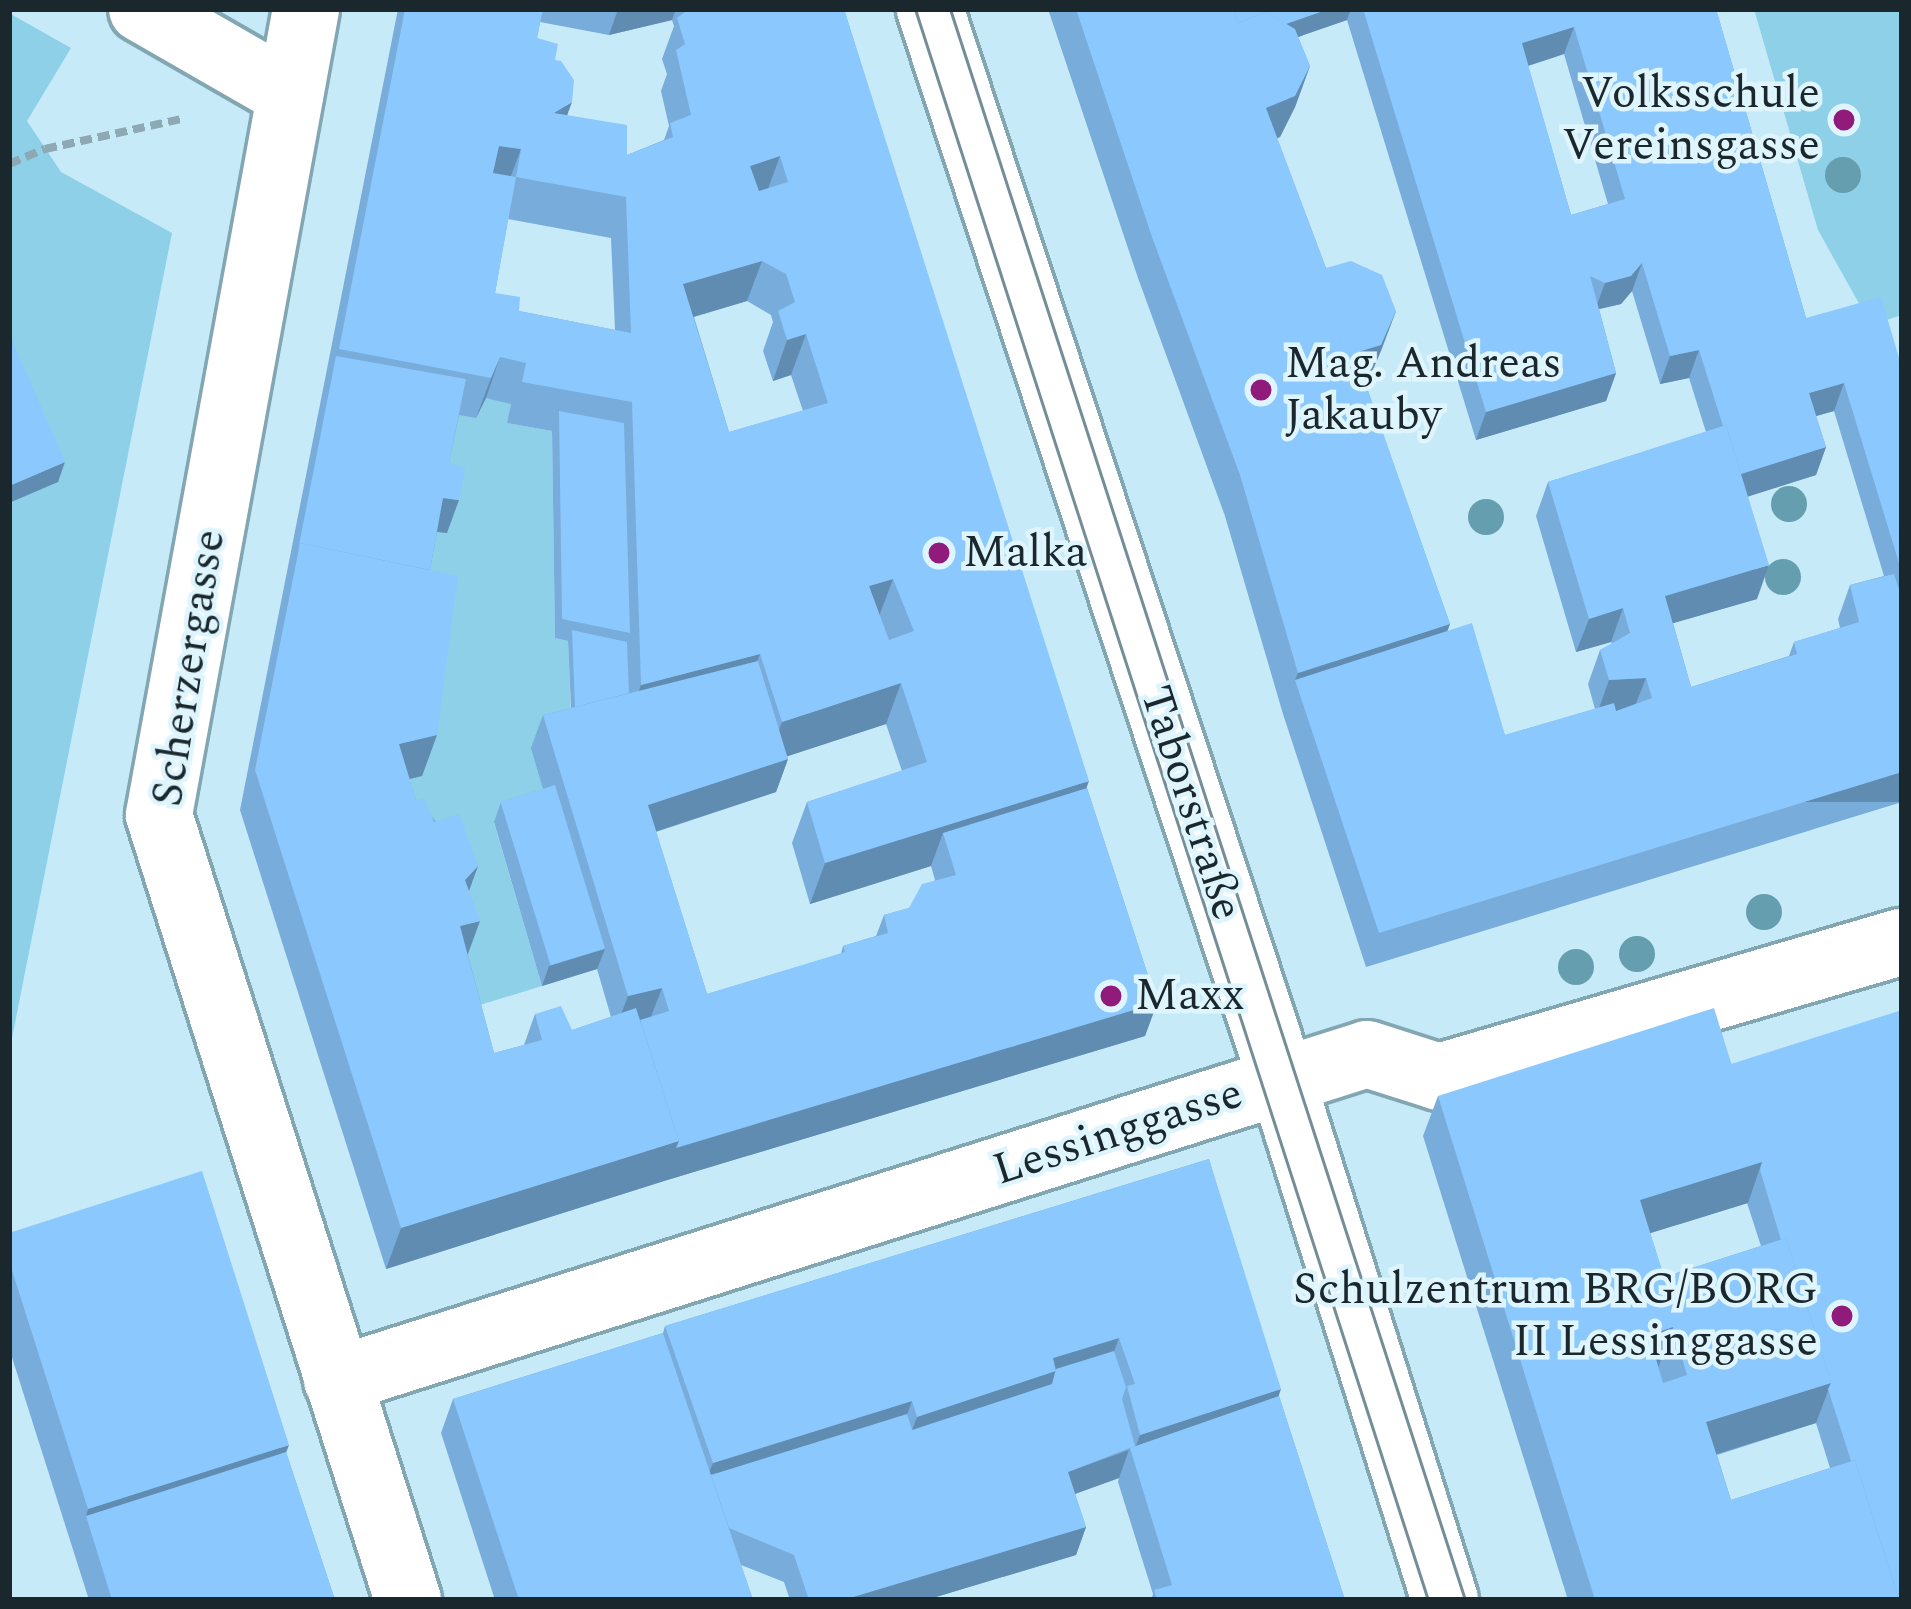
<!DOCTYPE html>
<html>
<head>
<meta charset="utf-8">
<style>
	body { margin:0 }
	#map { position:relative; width:1911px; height:1609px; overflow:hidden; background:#c6eaf8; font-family:Spectral,serif }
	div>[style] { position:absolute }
	.green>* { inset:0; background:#8dd0e8 }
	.path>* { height:8px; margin-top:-4px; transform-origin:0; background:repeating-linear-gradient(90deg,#8ca9b4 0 12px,transparent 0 18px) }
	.roads { filter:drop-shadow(3px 0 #83a6b3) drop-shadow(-3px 0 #83a6b3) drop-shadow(0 3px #83a6b3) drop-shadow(0 -3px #83a6b3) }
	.pedestrian>* { height:66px; margin:-33px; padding:0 33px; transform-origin:33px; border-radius:33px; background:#fff }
	.minor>* { height:66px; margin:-33px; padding:0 33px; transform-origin:33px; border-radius:33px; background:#fff }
	.secondary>* { height:66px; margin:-33px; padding:0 33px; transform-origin:33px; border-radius:33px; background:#fff }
	.tram>* { height:3px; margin:-1.5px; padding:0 1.5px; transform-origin:1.5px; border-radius:1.5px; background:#748e98 }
	.trees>* { width:36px; height:36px; margin:-18px; border-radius:50%; background:#659eaf }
	.wall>* { inset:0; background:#78acda }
	.shaded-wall>* { inset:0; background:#618cb1; transform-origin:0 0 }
	.building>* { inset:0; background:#8bc8fd; transform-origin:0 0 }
	.dots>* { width:33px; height:33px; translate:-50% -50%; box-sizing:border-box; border:6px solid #dff5fd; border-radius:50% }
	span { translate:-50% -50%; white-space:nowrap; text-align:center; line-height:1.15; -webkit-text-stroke:9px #dff5fd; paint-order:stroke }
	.poi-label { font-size:45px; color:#1a282d }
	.right { translate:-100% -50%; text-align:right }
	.left { translate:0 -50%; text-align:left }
	.street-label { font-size:45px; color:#1a282d }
	.frame { position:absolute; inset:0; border:12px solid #1a282d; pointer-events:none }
</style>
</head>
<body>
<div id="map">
	<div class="green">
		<i style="clip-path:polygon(1754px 9px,1902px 9px,1902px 315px,1871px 325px,1818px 230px)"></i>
		<i style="clip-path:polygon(9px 13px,71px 48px,27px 121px,61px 172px,172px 233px,9px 1053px)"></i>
		<i style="clip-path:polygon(486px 398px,511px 403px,508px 423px,552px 431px,555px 638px,568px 641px,572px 739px,548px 805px,494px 823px,542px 986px,457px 1012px,384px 785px,454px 413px)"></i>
	</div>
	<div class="path">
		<i style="left:9px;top:164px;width:39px;rotate:-23deg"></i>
		<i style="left:45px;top:149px;width:139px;rotate:-12.4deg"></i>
	</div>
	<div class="roads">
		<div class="pedestrian">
			<i style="left:1282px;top:1081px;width:89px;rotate:-17.6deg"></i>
			<i style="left:1367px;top:1054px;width:76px;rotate:17.7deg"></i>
			<i style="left:1439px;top:1077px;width:482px;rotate:-16.3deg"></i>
		</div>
		<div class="minor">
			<i style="left:142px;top:9px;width:171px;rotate:29.9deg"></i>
			<i style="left:306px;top:9px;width:819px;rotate:100.34deg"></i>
			<i style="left:159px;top:815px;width:824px;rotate:72.4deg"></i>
			<i style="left:337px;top:1380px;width:991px;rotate:-17.56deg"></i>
		</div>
		<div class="secondary">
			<i style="left:930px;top:9px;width:1128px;rotate:71.82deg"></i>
			<i style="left:1282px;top:1081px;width:544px;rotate:72.56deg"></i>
		</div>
	</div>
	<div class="tram">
		<i style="left:915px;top:9px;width:1672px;rotate:72.13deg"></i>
		<i style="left:950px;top:9px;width:1672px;rotate:72.06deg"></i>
	</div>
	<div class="trees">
		<i style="left:1843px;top:175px"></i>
		<i style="left:1789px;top:504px"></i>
		<i style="left:1486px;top:517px"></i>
		<i style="left:1783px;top:577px"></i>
		<i style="left:1764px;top:912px"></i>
		<i style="left:1637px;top:954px"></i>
		<i style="left:1576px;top:967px"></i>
	</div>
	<div class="wall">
		<i style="clip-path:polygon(evenodd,398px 9px,844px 9px,1087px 788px,1157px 1003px,1145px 1036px,664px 1181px,386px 1269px,240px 810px,398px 9px,672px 20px,674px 26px,662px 59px,667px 74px,661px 91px,669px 126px,664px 140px,627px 155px,567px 115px,555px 60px,537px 38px,540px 22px,609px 35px,672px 20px,398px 9px,508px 219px,611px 238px,615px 330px,519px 311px,495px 293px,508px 219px,398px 9px,747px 301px,771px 315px,773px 322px,763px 351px,773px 381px,791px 375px,803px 411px,729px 432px,694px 317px,747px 301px,398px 9px,486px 398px,511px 404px,507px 423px,552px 431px,555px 638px,568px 641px,571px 708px,543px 715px,531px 748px,543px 789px,501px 802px,494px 822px,542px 986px,597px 969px,611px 1017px,572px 1030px,535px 1014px,524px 1045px,494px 1053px,468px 955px,469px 891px,478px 866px,416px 800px,409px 779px,422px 776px,437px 735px,430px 570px,437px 532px,447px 533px,449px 463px,459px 415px,476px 418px,486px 398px,398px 9px,886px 724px,902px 771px,807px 802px,792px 843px,810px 904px,931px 866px,935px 880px,909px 908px,884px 915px,876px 936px,843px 946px,841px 954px,707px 994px,656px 832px,776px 792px,788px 759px,787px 756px,886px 724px)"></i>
		<i style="clip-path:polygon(evenodd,1048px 9px,1716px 9px,1806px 318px,1899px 358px,1902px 352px,1902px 802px,1366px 967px,1283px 714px,1225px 516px,1138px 278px,1048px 9px,1347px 20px,1476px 440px,1606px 401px,1616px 373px,1599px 309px,1621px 304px,1632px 291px,1660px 384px,1689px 378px,1706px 432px,1548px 482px,1536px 516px,1576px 652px,1611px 642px,1612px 644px,1600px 650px,1588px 684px,1595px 709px,1505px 735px,1447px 631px,1450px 624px,1366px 386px,1396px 311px,1326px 268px,1277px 138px,1280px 137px,1295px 107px,1310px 66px,1298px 37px,1347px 20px,1048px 9px,1564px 54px,1608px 204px,1571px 215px,1528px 66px,1564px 54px,1048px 9px,1834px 411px,1884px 576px,1850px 585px,1838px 619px,1840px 628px,1794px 642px,1789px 656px,1691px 687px,1673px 623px,1757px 599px,1748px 496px,1816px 475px,1826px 447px,1816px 416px,1834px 411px)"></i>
		<i style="clip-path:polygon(evenodd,1731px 1064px,1902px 1600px,1568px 1600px,1423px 1136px,1438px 1096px,1731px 1064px,1747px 1203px,1761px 1246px,1664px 1277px,1650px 1233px,1747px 1203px,1731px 1064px,1816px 1423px,1830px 1468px,1731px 1500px,1717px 1455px,1816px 1423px)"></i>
		<i style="clip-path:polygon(1209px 1159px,1279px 1396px,1345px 1600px,1151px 1600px,1153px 1594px,1118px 1482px,1119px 1478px,1075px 1494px,1086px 1527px,1076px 1555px,926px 1600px,790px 1600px,784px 1582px,741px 1565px,753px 1600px,495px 1600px,441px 1433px,453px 1399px,663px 1333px,665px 1326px)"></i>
		<i style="clip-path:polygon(9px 1233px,286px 1452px,335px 1600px,89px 1600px,9px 1348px)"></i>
	</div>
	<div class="shaded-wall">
		<i style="clip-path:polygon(618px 9px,676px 9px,672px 20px,609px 35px)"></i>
		<i style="clip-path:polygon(1329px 9px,1351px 9px,1347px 20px,1223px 63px,1230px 43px)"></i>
		<i style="clip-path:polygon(1574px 27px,1564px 54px,1512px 71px,1522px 43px)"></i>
		<i style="clip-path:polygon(1310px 66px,1295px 107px,1280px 137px,1252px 149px,1266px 108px)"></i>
		<i style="clip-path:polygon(572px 102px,557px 143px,554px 113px)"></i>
		<i style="clip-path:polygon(499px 146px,521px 149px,506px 189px,484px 187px)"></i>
		<i style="clip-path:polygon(780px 156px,765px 197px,735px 207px,750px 166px)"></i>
		<i style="clip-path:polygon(762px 261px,747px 301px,669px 324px,683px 284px)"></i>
		<i style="clip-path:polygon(1642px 263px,1632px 291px,1621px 304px,1595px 310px,1605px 283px)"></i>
		<i style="clip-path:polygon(1396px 311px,1381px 351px,1366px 386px,1355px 353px)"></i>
		<i style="clip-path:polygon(806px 334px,791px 375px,773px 381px,787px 340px)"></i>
		<i style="clip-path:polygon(1699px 350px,1689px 378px,1660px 384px,1670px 356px)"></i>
		<i style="clip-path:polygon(500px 357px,486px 398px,476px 418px,491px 378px)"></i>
		<i style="clip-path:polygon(1616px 373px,1606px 401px,1476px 440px,1486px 412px)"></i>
		<i style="clip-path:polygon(1844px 383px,1834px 411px,1799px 421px,1809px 393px)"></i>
		<i style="clip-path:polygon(1826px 447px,1816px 475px,1728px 503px,1738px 475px)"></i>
		<i style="clip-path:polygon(65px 462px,58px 482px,9px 503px,9px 486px)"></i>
		<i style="clip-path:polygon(443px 498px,459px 500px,447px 533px,431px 531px)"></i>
		<i style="clip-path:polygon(1769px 565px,1757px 599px,1653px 629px,1665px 596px)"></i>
		<i style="clip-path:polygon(893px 579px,878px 619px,869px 586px)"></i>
		<i style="clip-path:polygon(1623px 608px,1611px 642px,1576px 652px,1589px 619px)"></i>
		<i style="clip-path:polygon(1450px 624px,1435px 665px,1295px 680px,1298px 673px)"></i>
		<i style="clip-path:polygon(760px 654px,745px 694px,630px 715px,641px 685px)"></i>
		<i style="clip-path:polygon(1646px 678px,1633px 711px,1597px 714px,1609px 680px)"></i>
		<i style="clip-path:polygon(901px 683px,886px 724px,767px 763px,782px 722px)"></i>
		<i style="clip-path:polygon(437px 735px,422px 776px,384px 785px,399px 744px)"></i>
		<i style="clip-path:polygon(788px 759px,776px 792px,636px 838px,648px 805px)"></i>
		<i style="left:1902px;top:772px;width:30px;height:547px;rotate:90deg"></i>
		<i style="clip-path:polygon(1089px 781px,1074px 822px,943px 833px,931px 866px,810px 904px,825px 863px)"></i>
		<i style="clip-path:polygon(478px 866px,463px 907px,465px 880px)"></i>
		<i style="clip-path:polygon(480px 921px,465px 962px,460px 926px)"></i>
		<i style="clip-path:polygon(605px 949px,597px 969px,542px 986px,549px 966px)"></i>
		<i style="clip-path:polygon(662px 988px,649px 1022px,615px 1030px,628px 996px)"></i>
		<i style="clip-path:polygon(1157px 1003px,1145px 1036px,664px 1181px,386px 1269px,401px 1228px,679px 1141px)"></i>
		<i style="clip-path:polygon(1762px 1162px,1748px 1203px,1625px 1241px,1640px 1200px)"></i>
		<i style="clip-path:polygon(1673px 1327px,1658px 1368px,1649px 1335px)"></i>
		<i style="clip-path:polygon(1119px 1338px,1104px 1379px,902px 1457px,917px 1417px,1053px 1358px)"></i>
		<i style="clip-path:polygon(1831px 1383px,1816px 1423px,1691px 1462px,1706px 1422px)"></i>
		<i style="clip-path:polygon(1281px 1389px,1267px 1430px,1135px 1448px,1140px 1435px)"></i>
		<i style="clip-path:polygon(912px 1401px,897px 1442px,708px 1475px,713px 1463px)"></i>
		<i style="clip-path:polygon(289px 1445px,274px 1485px,86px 1516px,88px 1509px)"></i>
		<i style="clip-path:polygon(1129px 1450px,1119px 1478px,1058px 1500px,1068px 1472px)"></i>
		<i style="clip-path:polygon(1086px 1527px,1076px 1555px,926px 1600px,843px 1600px)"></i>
	</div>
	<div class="building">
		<i style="clip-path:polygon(evenodd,405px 9px,543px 9px,537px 38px,558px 44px,555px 60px,561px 61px,574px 80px,572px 102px,554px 113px,627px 125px,627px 155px,673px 137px,670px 123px,691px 115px,676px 50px,685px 44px,677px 18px,689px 9px,844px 9px,1089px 781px,825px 863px,807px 802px,927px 762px,901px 683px,782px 722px,760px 654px,641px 685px,632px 402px,522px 382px,526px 363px,500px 357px,491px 378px,339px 349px,405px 9px,499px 146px,521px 149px,516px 177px,626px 197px,631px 333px,519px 311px,520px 297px,495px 293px,516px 177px,493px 173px,499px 146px,405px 9px,780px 156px,788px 182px,759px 191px,750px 166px,780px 156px,405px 9px,762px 261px,786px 274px,795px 302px,778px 311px,787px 340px,806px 334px,828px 403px,729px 432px,683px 284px,762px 261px,405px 9px,893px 579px,914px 631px,889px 640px,869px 586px,893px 579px)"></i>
		<i style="clip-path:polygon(1076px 9px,1233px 9px,1238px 23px,1266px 12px,1295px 29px,1310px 66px,1295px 96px,1266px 108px,1326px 268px,1351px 261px,1382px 275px,1396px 311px,1381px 345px,1355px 353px,1450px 624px,1298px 673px,1240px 475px,1152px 237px)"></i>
		<i style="clip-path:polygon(1233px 9px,1329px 9px,1286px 24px,1266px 12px,1238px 23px)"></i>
		<i style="clip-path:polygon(evenodd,1363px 9px,1716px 9px,1806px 318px,1881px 297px,1902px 368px,1902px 573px,1844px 383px,1809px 393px,1826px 447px,1741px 474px,1726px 425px,1723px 426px,1699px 350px,1670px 356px,1642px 263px,1631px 276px,1605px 283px,1590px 276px,1616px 373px,1486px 412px,1363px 9px,1574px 27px,1625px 199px,1571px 215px,1522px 43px,1574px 27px)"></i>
		<i style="clip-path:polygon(9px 333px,65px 462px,9px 486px)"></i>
		<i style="clip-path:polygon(336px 356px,466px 379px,449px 463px,465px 468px,459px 500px,443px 498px,430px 570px,300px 543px,298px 550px)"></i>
		<i style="clip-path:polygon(559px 411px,624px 423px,630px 633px,562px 619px)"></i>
		<i style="clip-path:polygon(1726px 425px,1769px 565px,1665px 596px,1691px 687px,1797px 654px,1794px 642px,1859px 622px,1850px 585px,1894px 574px,1902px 599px,1902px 772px,1379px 933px,1295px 680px,1472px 623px,1505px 735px,1614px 703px,1616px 711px,1652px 698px,1646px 678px,1609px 680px,1600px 650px,1630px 633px,1623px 608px,1589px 619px,1548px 482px)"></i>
		<i style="clip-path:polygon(300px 543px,458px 576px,437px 735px,399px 744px,416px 800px,424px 798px,434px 822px,459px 814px,478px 866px,465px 880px,480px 921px,460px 926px,494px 1053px,542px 1040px,535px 1014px,561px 1006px,572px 1030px,636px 1008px,679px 1141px,401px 1228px,255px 770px)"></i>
		<i style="clip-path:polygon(572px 630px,627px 642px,629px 693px,575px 707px)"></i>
		<i style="clip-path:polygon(758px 661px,788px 759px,648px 805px,707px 994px,845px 952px,843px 946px,888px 933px,884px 915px,909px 908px,922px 884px,956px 875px,943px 833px,1087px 788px,1157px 1003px,676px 1148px,679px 1141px,640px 1020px,669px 1011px,662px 988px,628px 996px,543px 715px)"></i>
		<i style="left:555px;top:785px;width:171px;height:57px;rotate:73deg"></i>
		<i style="clip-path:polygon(evenodd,1714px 1008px,1762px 1162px,1640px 1200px,1664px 1277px,1786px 1238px,1831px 1383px,1706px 1422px,1731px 1500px,1855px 1460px,1899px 1600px,1595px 1600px,1438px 1096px,1714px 1008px,1673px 1327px,1687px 1375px,1663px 1383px,1649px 1335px,1673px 1327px)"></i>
		<i style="clip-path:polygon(1902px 1010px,1902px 1600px,1899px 1600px,1855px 1460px,1851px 1461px,1828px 1389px,1831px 1383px,1786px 1238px,1781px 1240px,1760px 1170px,1762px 1162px,1731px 1064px)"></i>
		<i style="clip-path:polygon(1209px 1159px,1281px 1389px,1140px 1435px,1127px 1386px,1135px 1384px,1119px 1338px,1053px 1358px,1056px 1371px,917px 1417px,912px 1401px,713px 1463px,665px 1326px)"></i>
		<i style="clip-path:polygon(202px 1171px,289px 1445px,88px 1509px,9px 1261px,9px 1233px)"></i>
		<i style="clip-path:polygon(663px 1333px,753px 1600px,519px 1600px,453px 1399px)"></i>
		<i style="clip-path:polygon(1114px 1351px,1126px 1387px,1122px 1399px,1135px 1446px,1068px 1472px,1086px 1527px,843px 1600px,809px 1600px,794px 1555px,729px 1528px,711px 1475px,907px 1414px,912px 1430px,1052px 1384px,1056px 1369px)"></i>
		<i style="clip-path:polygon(1279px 1396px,1345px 1600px,1157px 1600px,1154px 1590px,1172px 1585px,1130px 1448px)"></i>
		<i style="clip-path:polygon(286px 1452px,335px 1600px,112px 1600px,86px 1516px)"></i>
	</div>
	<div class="dots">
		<i style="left:1844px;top:120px;background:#901b7b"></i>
		<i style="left:1261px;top:390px;background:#901b7b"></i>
		<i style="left:939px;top:553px;background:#901b7b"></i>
		<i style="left:1111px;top:996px;background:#901b7b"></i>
		<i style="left:1842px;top:1316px;background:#901b7b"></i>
	</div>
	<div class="poi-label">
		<span class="right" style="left:1820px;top:120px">Volksschule<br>Vereinsgasse</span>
		<span class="left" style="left:1285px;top:390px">Mag. Andreas<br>Jakauby</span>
		<span class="left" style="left:963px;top:553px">Malka</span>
		<span class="left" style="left:1135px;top:996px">Maxx</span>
		<span class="right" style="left:1818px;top:1316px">Schulzentrum BRG/BORG<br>II Lessinggasse</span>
	</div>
	<div class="street-label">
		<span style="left:189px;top:668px;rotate:-81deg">Scherzergasse</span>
		<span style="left:1191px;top:803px;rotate:72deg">Taborstraße</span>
		<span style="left:1118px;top:1132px;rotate:-18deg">Lessinggasse</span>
	</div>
	<div class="frame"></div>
</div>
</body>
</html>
